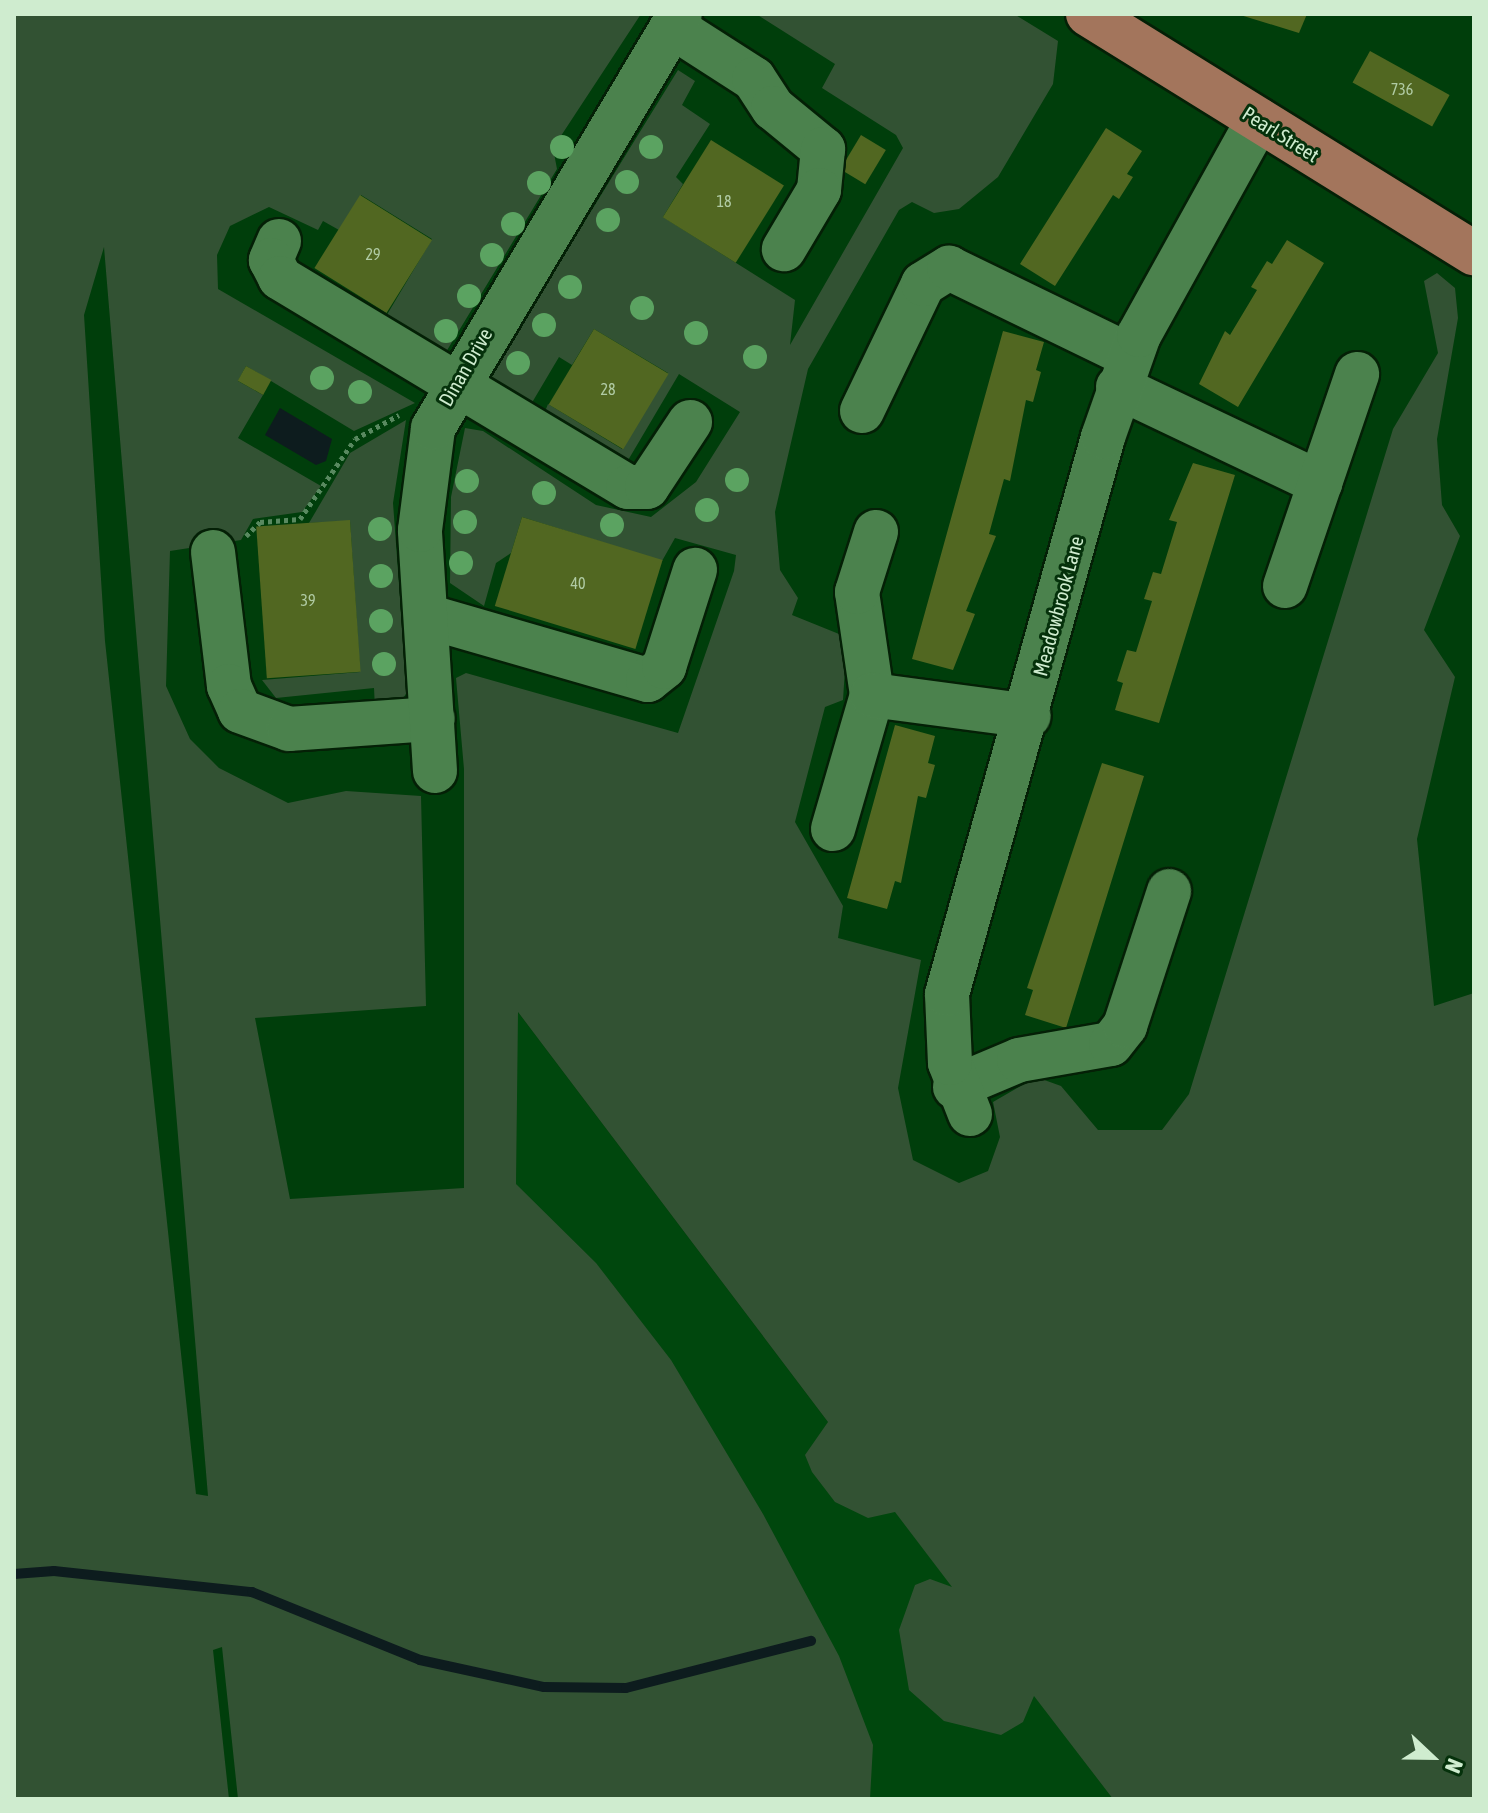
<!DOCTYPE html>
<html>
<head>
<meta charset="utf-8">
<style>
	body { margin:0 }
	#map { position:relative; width:1488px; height:1813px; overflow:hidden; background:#003e0b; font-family:"Asap Condensed",sans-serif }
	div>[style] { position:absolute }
	.built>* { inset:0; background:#00470d }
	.green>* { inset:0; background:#325233 }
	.water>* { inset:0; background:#0d1c1e }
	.stream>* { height:10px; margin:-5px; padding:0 5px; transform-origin:5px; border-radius:5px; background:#0d1c1e }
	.building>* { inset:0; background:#516721; transform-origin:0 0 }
	.path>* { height:5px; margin-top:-2.5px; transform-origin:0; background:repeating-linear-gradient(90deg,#598960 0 4px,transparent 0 8px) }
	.roads { filter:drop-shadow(2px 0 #042006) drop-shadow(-2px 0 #042006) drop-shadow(0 2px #042006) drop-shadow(0 -2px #042006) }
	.minor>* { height:44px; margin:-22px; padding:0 22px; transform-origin:22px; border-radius:22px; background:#4b824d }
	.major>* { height:44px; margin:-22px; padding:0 22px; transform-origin:22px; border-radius:22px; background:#a3755c }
	.trees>* { width:24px; height:24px; margin:-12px; border-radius:50%; background:#5ba361 }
	span { translate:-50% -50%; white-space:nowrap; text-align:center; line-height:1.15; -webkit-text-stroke:6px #05310b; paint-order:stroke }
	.number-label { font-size:16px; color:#b0cba4 }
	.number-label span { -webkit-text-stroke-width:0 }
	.street-label { font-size:20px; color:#cfeccf }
	.frame { position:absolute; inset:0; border:16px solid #cfeccf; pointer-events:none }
	.north { position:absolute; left:1392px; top:1717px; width:80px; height:80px; -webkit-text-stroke:6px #05310b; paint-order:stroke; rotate:112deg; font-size:22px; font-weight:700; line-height:32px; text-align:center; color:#cfeccf }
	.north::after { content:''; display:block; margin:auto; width:28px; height:36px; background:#cfeccf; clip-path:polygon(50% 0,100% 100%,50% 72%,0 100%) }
</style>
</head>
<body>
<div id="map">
	<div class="built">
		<i style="clip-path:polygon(517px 1011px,1113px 1799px,621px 1799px,516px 1184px)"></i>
	</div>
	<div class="green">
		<i style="clip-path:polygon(evenodd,14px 14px,641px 14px,553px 148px,557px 169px,446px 352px,385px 318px,432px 239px,361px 195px,339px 230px,323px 221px,318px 230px,269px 207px,230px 226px,217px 255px,218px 289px,415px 403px,354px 431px,246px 366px,238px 381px,263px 395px,238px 438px,321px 486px,302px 512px,253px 519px,241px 540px,170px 551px,166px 686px,190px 739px,219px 768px,288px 803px,346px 791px,421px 796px,426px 1006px,255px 1018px,290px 1199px,464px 1188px,464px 769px,456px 678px,466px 673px,678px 733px,734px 571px,736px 555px,675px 538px,662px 561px,522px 517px,511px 553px,496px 563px,484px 606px,450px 583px,451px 497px,465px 428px,483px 431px,596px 505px,651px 517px,696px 482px,740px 412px,679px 374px,627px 462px,544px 414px,548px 404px,622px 449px,668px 373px,594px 329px,572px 365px,559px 357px,530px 406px,489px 377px,678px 70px,695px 81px,682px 105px,710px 124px,676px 177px,683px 184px,663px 217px,795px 300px,790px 345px,903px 148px,896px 135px,822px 88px,835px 64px,756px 14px,1014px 14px,1058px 41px,1053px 84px,998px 177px,959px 209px,934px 213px,912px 202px,899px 210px,808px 369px,775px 512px,780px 570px,798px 598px,792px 615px,839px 634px,845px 669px,843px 700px,825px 707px,795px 822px,843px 906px,838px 938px,921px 960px,898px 1088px,913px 1160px,959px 1183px,988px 1171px,1000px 1137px,993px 1102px,1036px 1077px,1061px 1086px,1098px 1130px,1162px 1130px,1189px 1094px,1393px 429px,1438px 353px,1424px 281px,1437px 273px,1455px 288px,1458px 318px,1437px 439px,1442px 505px,1460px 536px,1424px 630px,1455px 677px,1417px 839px,1434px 1006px,1474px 993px,1474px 1799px,1113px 1799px,1034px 1696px,1023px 1722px,1001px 1735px,944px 1721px,909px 1690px,899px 1630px,915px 1585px,930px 1579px,952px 1587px,895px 1512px,868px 1518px,835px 1502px,812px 1472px,805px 1455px,828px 1422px,518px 1012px,516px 1184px,596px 1263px,671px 1360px,763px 1514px,839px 1656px,873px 1745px,870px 1799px,238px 1799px,222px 1647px,213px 1650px,229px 1799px,14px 1799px,14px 14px,104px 247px,208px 1496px,196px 1494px,105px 641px,84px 315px,104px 247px)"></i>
		<i style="clip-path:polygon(406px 420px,393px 503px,407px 692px,401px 702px,375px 709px,374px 688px,276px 698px,262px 680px,360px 672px,350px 521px,309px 523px,350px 453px)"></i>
	</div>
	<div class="water">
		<i style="clip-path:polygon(280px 408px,332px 439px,326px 461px,316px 465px,265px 435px)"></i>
	</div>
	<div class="stream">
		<i style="left:14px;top:1574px;width:40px;rotate:-4.3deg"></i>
		<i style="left:54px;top:1571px;width:199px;rotate:6.1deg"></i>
		<i style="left:252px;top:1592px;width:181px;rotate:22deg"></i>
		<i style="left:420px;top:1660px;width:127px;rotate:12.3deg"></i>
		<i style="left:544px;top:1687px;width:82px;rotate:0.7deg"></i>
		<i style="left:626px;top:1688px;width:191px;rotate:-14.3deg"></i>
	</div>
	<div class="building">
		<i style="clip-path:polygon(1237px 14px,1307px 14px,1299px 33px)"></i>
		<i style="left:1370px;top:51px;width:91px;height:36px;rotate:29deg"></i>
		<i style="clip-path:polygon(1106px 128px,1142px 151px,1127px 174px,1133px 177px,1119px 199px,1113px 195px,1055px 286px,1020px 264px)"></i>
		<i style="left:861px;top:135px;width:29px;height:40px;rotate:31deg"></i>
		<i style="left:711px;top:140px;width:86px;height:91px;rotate:32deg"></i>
		<i style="left:360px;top:195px;width:85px;height:86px;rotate:32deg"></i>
		<i style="clip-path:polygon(1287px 240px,1324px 263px,1238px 407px,1199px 384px,1225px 331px,1230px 335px,1257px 290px,1251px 287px,1267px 261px,1272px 264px)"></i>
		<i style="left:594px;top:329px;width:87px;height:88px;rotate:31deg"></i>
		<i style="clip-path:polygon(1003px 331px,1044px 342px,1036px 370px,1041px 372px,1033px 402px,1026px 400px,1010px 481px,1004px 479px,989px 534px,996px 536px,966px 611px,975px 614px,953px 670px,912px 659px)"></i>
		<i style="left:246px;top:366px;width:29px;height:17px;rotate:29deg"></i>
		<i style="clip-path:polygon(1193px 463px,1235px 475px,1159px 723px,1115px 710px,1123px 683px,1117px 681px,1127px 650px,1136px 652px,1152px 601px,1144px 599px,1153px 572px,1161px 574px,1177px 522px,1169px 520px)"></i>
		<i style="left:522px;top:517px;width:147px;height:93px;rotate:17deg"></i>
		<i style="left:350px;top:520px;width:152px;height:94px;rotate:86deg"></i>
		<i style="clip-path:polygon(895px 725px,935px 736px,928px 763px,935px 765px,926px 798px,918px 796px,901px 883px,895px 881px,887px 909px,847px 898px)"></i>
		<i style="clip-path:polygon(1102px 763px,1144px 776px,1066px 1028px,1025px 1015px,1033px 990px,1027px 988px)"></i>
	</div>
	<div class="path">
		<i style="left:246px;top:536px;width:20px;rotate:-45deg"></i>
		<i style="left:260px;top:522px;width:40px;rotate:-4.3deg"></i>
		<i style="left:300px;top:519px;width:97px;rotate:-55.5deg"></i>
		<i style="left:355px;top:439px;width:50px;rotate:-28.6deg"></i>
	</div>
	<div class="roads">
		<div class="minor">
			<i style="left:673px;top:27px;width:96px;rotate:32.7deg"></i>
			<i style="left:754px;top:79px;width:35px;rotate:57deg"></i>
			<i style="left:773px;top:108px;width:65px;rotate:39.4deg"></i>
			<i style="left:823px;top:149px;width:41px;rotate:95.6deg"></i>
			<i style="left:819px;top:190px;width:69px;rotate:120.7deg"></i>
			<i style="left:279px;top:241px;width:21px;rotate:113deg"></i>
			<i style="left:271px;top:260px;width:20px;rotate:63deg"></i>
			<i style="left:280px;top:278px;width:406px;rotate:31deg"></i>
			<i style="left:628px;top:487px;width:19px"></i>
			<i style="left:647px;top:487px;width:78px;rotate:-56.5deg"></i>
			<i style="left:1118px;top:387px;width:224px;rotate:25.4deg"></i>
			<i style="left:862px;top:411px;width:141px;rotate:-64.3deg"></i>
			<i style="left:923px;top:284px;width:31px;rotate:-32deg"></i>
			<i style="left:949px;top:268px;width:201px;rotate:25.9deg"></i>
			<i style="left:213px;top:552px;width:135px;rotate:83.2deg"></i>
			<i style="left:229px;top:686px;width:27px;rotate:66deg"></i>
			<i style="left:240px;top:711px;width:52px;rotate:20.2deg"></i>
			<i style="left:289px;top:729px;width:144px;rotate:-4deg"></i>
			<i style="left:1285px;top:586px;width:224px;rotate:-71.2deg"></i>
			<i style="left:426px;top:616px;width:231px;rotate:16.1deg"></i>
			<i style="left:648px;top:680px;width:21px;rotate:-39deg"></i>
			<i style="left:664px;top:667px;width:102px;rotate:-72.3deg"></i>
			<i style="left:872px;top:695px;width:104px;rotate:-98.3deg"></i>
			<i style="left:857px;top:592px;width:63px;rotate:-72.4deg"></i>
			<i style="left:435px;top:771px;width:241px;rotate:-93.6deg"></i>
			<i style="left:420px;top:530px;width:103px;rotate:-82.7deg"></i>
			<i style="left:433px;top:428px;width:482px;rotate:-59.2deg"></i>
			<i style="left:833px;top:829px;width:140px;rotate:-73.8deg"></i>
			<i style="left:872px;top:695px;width:158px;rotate:7.6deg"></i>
			<i style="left:955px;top:1087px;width:69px;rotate:-22.9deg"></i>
			<i style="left:1019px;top:1060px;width:93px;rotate:-9.9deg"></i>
			<i style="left:1111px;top:1044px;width:23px;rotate:-52deg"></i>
			<i style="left:1125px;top:1026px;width:142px;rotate:-71.9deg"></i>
			<i style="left:970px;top:1114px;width:55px;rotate:-111.4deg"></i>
			<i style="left:950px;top:1063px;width:69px;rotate:-92.5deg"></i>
			<i style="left:947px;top:994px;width:578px;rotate:-74.35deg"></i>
			<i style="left:1103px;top:437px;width:108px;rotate:-70.6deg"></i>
			<i style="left:1139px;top:335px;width:246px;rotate:-61deg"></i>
		</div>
		<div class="major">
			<i style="left:1088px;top:14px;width:454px;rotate:31.8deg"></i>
		</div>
	</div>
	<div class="trees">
		<i style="left:562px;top:147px"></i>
		<i style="left:651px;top:147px"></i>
		<i style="left:627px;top:182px"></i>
		<i style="left:539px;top:183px"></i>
		<i style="left:608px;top:220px"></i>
		<i style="left:513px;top:224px"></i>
		<i style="left:492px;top:255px"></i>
		<i style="left:570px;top:287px"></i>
		<i style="left:469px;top:296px"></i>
		<i style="left:642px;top:308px"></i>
		<i style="left:544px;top:325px"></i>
		<i style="left:446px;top:331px"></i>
		<i style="left:696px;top:333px"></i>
		<i style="left:755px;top:357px"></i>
		<i style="left:518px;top:363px"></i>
		<i style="left:322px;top:378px"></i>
		<i style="left:360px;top:392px"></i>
		<i style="left:737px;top:480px"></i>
		<i style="left:467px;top:481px"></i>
		<i style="left:544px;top:493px"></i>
		<i style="left:707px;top:510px"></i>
		<i style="left:465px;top:522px"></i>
		<i style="left:612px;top:525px"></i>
		<i style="left:380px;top:529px"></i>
		<i style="left:461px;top:563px"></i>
		<i style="left:381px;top:576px"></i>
		<i style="left:381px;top:621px"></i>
		<i style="left:384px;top:664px"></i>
	</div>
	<div class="number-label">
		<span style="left:1402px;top:89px">736</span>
		<span style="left:724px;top:201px">18</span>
		<span style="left:373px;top:254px">29</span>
		<span style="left:608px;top:389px">28</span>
		<span style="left:578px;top:583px">40</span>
		<span style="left:308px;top:600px">39</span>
	</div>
	<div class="street-label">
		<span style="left:1281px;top:134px;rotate:32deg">Pearl Street</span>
		<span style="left:465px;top:367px;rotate:-60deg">Dinan Drive</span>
		<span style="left:1058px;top:606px;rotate:-75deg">Meadowbrook Lane</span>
	</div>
	<div class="frame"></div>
	<div class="north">N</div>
</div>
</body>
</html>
